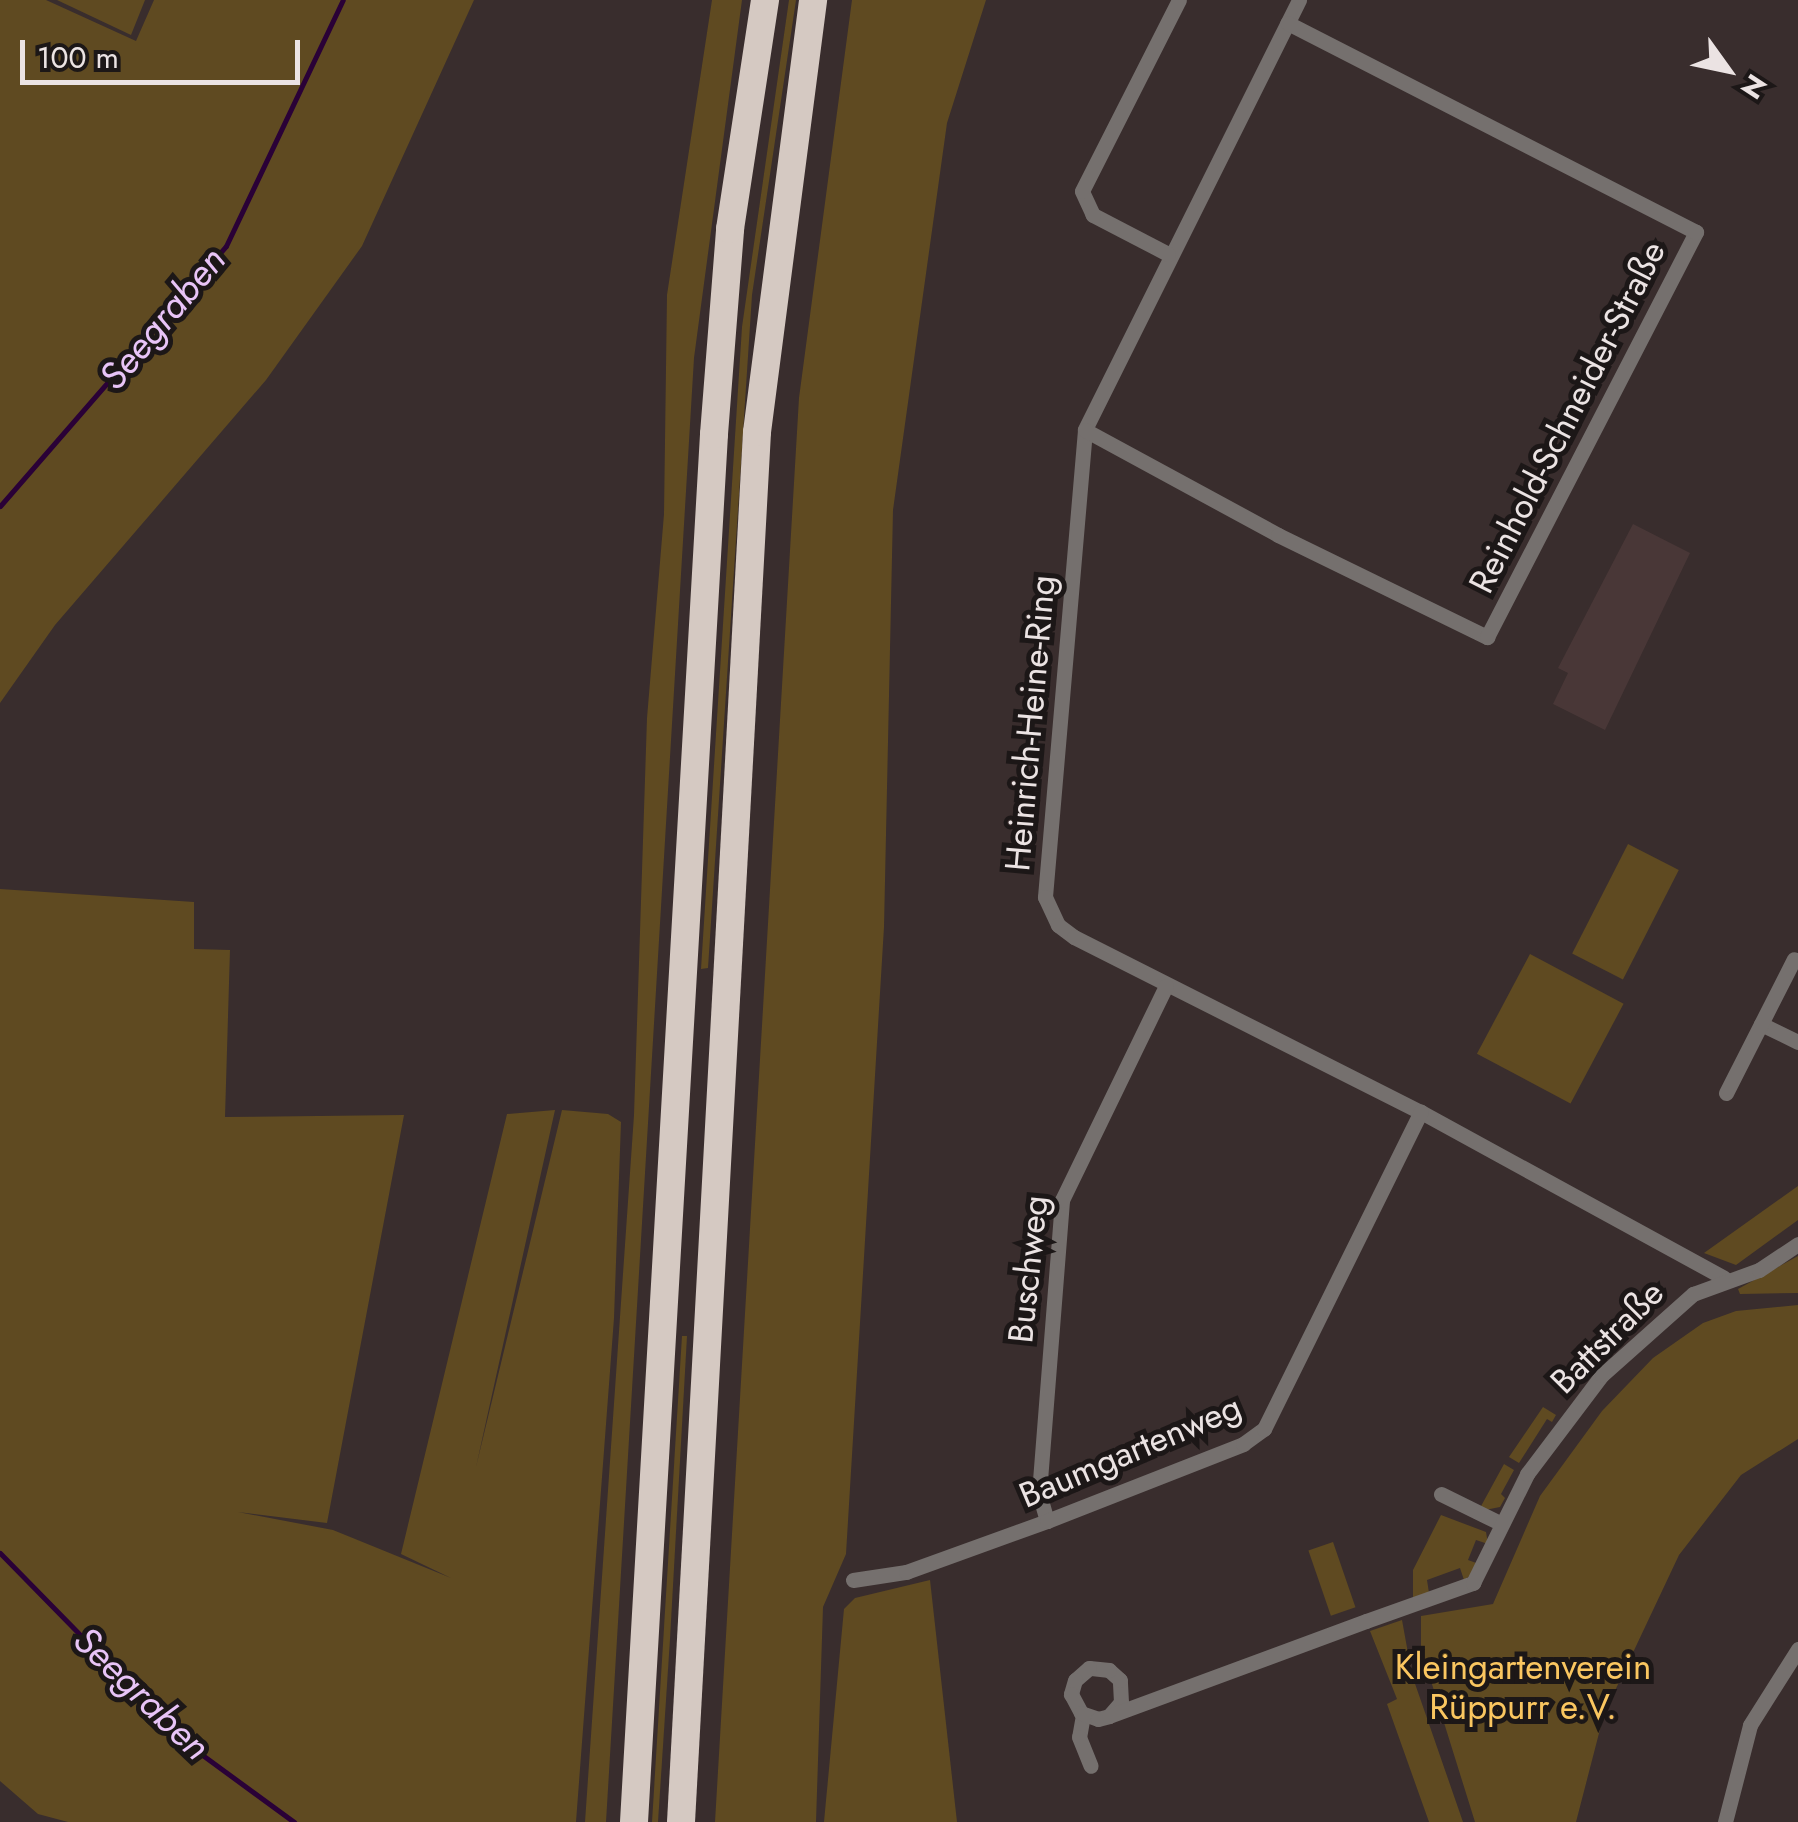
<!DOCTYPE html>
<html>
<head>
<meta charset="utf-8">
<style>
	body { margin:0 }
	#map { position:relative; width:1798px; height:1822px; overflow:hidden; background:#392d2d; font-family:Jost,sans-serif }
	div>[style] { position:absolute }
	.built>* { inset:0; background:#493737 }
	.green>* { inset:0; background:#5f4a21; transform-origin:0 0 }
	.stream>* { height:5px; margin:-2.5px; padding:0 2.5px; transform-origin:2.5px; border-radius:2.5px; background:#2a0137 }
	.minor>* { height:15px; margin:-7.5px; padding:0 7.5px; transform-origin:7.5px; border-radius:7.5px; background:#75706e }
	.motorway>* { height:28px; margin:-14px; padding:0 14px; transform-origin:14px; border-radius:14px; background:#d5c9c2 }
	span { translate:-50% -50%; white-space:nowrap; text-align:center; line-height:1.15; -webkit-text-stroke:10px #1c1717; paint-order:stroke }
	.street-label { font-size:35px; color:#ebe3e3 }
	.park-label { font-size:35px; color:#fac660 }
	.water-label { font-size:38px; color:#e8c4f7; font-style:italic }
	.north { position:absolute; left:1678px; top:20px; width:100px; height:100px; -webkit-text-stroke:8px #1c1717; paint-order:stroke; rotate:123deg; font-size:28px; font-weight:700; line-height:40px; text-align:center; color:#ebe3e3 }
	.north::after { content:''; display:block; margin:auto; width:35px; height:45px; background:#ebe3e3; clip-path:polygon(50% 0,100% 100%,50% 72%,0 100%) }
	.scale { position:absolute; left:20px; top:40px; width:280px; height:45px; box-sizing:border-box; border:5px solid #ebe3e3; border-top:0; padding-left:12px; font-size:30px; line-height:35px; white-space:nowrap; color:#ebe3e3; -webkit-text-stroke:8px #1c1717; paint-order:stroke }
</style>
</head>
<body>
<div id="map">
	<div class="built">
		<i style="clip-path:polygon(1633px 524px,1690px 553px,1605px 730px,1553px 704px,1568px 673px,1558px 668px)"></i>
	</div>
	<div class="green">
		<i style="clip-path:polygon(0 0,46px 0,136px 41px,154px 0,474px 0,362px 246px,266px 380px,55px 625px,0 703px)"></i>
		<i style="clip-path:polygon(57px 0,145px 0,131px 35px)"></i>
		<i style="clip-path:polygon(712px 0,742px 0,694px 358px,606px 1822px,585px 1822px,634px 1115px,647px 718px,664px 514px,667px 295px)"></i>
		<i style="clip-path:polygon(789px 0,796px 0,752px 295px,708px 968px,701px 969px,742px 327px)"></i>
		<i style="clip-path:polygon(852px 0,986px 0,947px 123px,893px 510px,884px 927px,846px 1554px,823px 1607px,816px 1822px,715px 1822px,799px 398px)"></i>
		<i style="left:1628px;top:844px;width:57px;height:123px;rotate:27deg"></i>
		<i style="clip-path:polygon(0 889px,194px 902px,194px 949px,230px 950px,225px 1117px,404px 1115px,327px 1523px,238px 1512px,333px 1530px,451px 1578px,401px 1554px,507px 1114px,555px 1110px,476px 1467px,562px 1110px,608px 1114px,621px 1122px,614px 1318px,576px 1822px,68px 1822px,38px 1814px,0 1781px)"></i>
		<i style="left:1530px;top:954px;width:106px;height:113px;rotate:28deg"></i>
		<i style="clip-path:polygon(1798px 1186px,1798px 1220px,1736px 1265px,1704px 1253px)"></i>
		<i style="clip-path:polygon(1798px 1256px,1798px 1293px,1740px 1294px,1738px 1289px)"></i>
		<i style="clip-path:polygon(1798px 1305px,1798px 1439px,1741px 1475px,1679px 1555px,1604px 1714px,1576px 1822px,1475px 1822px,1421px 1649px,1421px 1616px,1493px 1604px,1540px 1496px,1602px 1411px,1653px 1358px,1703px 1323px,1736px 1311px)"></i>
		<i style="clip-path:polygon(682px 1336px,687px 1336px,670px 1639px,658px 1822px,652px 1822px)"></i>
		<i style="clip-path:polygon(1543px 1407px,1556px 1415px,1552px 1422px,1547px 1419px,1519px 1463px,1509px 1457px)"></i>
		<i style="clip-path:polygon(1504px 1464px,1514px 1470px,1501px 1494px,1505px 1498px,1500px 1507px,1485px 1510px,1480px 1508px)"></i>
		<i style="clip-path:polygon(1441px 1515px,1486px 1532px,1488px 1544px,1476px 1540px,1468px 1560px,1479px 1564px,1474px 1573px,1464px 1580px,1460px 1568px,1427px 1580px,1429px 1593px,1413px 1599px,1413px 1570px)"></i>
		<i style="left:1333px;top:1542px;width:69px;height:26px;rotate:71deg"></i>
		<i style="clip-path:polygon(930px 1580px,957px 1822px,824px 1822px,844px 1609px,855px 1598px)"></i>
		<i style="clip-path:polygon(1402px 1620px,1412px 1675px,1463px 1822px,1429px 1822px,1387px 1704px,1397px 1699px,1370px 1631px)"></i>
	</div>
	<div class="stream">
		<i style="left:0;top:506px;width:344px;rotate:-49deg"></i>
		<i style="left:226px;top:246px;width:272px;rotate:-64.6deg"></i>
		<i style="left:0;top:1553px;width:266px;rotate:45.6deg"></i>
		<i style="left:186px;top:1743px;width:134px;rotate:36.2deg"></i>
	</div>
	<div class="minor">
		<i style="left:1299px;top:0;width:480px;rotate:116.5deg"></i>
		<i style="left:1085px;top:430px;width:469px;rotate:94.9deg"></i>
		<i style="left:1045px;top:897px;width:31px;rotate:65deg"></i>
		<i style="left:1058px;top:925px;width:20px;rotate:37deg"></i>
		<i style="left:1074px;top:937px;width:389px;rotate:26.8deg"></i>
		<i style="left:1421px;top:1112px;width:345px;rotate:28.7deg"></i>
		<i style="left:1168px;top:254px;width:85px;rotate:-152.5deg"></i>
		<i style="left:1093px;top:215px;width:26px;rotate:-115deg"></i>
		<i style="left:1082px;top:191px;width:214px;rotate:-63.1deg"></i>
		<i style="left:1085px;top:430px;width:220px;rotate:28.5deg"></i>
		<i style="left:1278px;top:535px;width:233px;rotate:26deg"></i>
		<i style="left:1487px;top:637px;width:456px;rotate:-62.7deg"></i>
		<i style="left:1696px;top:232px;width:459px;rotate:-152.9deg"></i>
		<i style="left:1761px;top:1024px;width:41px;rotate:25.9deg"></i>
		<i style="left:1726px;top:1093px;width:150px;rotate:-63.1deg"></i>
		<i style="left:1441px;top:1494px;width:66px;rotate:26.2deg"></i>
		<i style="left:1047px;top:1521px;width:29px;rotate:-106deg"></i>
		<i style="left:1039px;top:1493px;width:294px;rotate:-85.5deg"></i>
		<i style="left:1062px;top:1200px;width:238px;rotate:-64.1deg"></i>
		<i style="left:853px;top:1580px;width:54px;rotate:-8.6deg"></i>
		<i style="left:906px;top:1572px;width:150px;rotate:-19.9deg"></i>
		<i style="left:1047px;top:1521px;width:211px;rotate:-21.4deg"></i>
		<i style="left:1243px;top:1444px;width:26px;rotate:-36deg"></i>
		<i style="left:1264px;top:1429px;width:354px;rotate:-63.7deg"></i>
		<i style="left:1083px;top:1715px;width:22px;rotate:100deg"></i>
		<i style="left:1079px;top:1737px;width:31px;rotate:68deg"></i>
		<i style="left:1109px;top:1716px;width:18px;rotate:-49deg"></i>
		<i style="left:1121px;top:1702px;width:22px;rotate:-93deg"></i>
		<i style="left:1120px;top:1680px;width:15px;rotate:-138deg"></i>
		<i style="left:1109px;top:1670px;width:20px;rotate:-174deg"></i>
		<i style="left:1089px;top:1668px;width:18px;rotate:139deg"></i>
		<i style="left:1075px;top:1680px;width:15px;rotate:106deg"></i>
		<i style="left:1071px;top:1694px;width:21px;rotate:62deg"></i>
		<i style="left:1081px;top:1713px;width:18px;rotate:19deg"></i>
		<i style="left:1098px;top:1719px;width:11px;rotate:-15deg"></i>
		<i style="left:1109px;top:1716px;width:274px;rotate:-20.3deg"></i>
		<i style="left:1366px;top:1621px;width:114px;rotate:-19.6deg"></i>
		<i style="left:1473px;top:1583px;width:122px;rotate:-63.6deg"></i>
		<i style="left:1527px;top:1474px;width:124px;rotate:-52.9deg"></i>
		<i style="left:1602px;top:1375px;width:122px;rotate:-41.7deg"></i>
		<i style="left:1693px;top:1294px;width:70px;rotate:-20deg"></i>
		<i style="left:1759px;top:1270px;width:47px;rotate:-33.7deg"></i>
		<i style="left:1725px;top:1822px;width:100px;rotate:-75.5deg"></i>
		<i style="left:1750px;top:1725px;width:90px;rotate:-57.7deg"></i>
	</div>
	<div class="motorway">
		<i style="left:634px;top:1822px;width:1390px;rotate:-86.7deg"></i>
		<i style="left:714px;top:434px;width:206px;rotate:-85.5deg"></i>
		<i style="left:730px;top:229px;width:232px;rotate:-81.3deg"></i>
		<i style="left:681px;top:1822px;width:1392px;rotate:-86.87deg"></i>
		<i style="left:757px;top:432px;width:436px;rotate:-82.6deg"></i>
	</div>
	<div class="street-label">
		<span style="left:1567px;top:417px;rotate:-63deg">Reinhold-Schneider-Straße</span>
		<span style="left:1030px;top:723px;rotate:-85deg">Heinrich-Heine-Ring</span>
		<span style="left:1028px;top:1269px;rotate:-84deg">Buschweg</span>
		<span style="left:1607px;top:1337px;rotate:-45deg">Battstraße</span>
		<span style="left:1130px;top:1451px;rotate:-23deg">Baumgartenweg</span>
	</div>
	<div class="park-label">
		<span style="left:1523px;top:1687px">Kleingartenverein<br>Rüppurr e.V.</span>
	</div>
	<div class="water-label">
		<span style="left:162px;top:318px;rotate:-50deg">Seegraben</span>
		<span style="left:142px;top:1693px;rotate:44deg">Seegraben</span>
	</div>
	<div class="north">N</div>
	<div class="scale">100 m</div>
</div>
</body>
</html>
